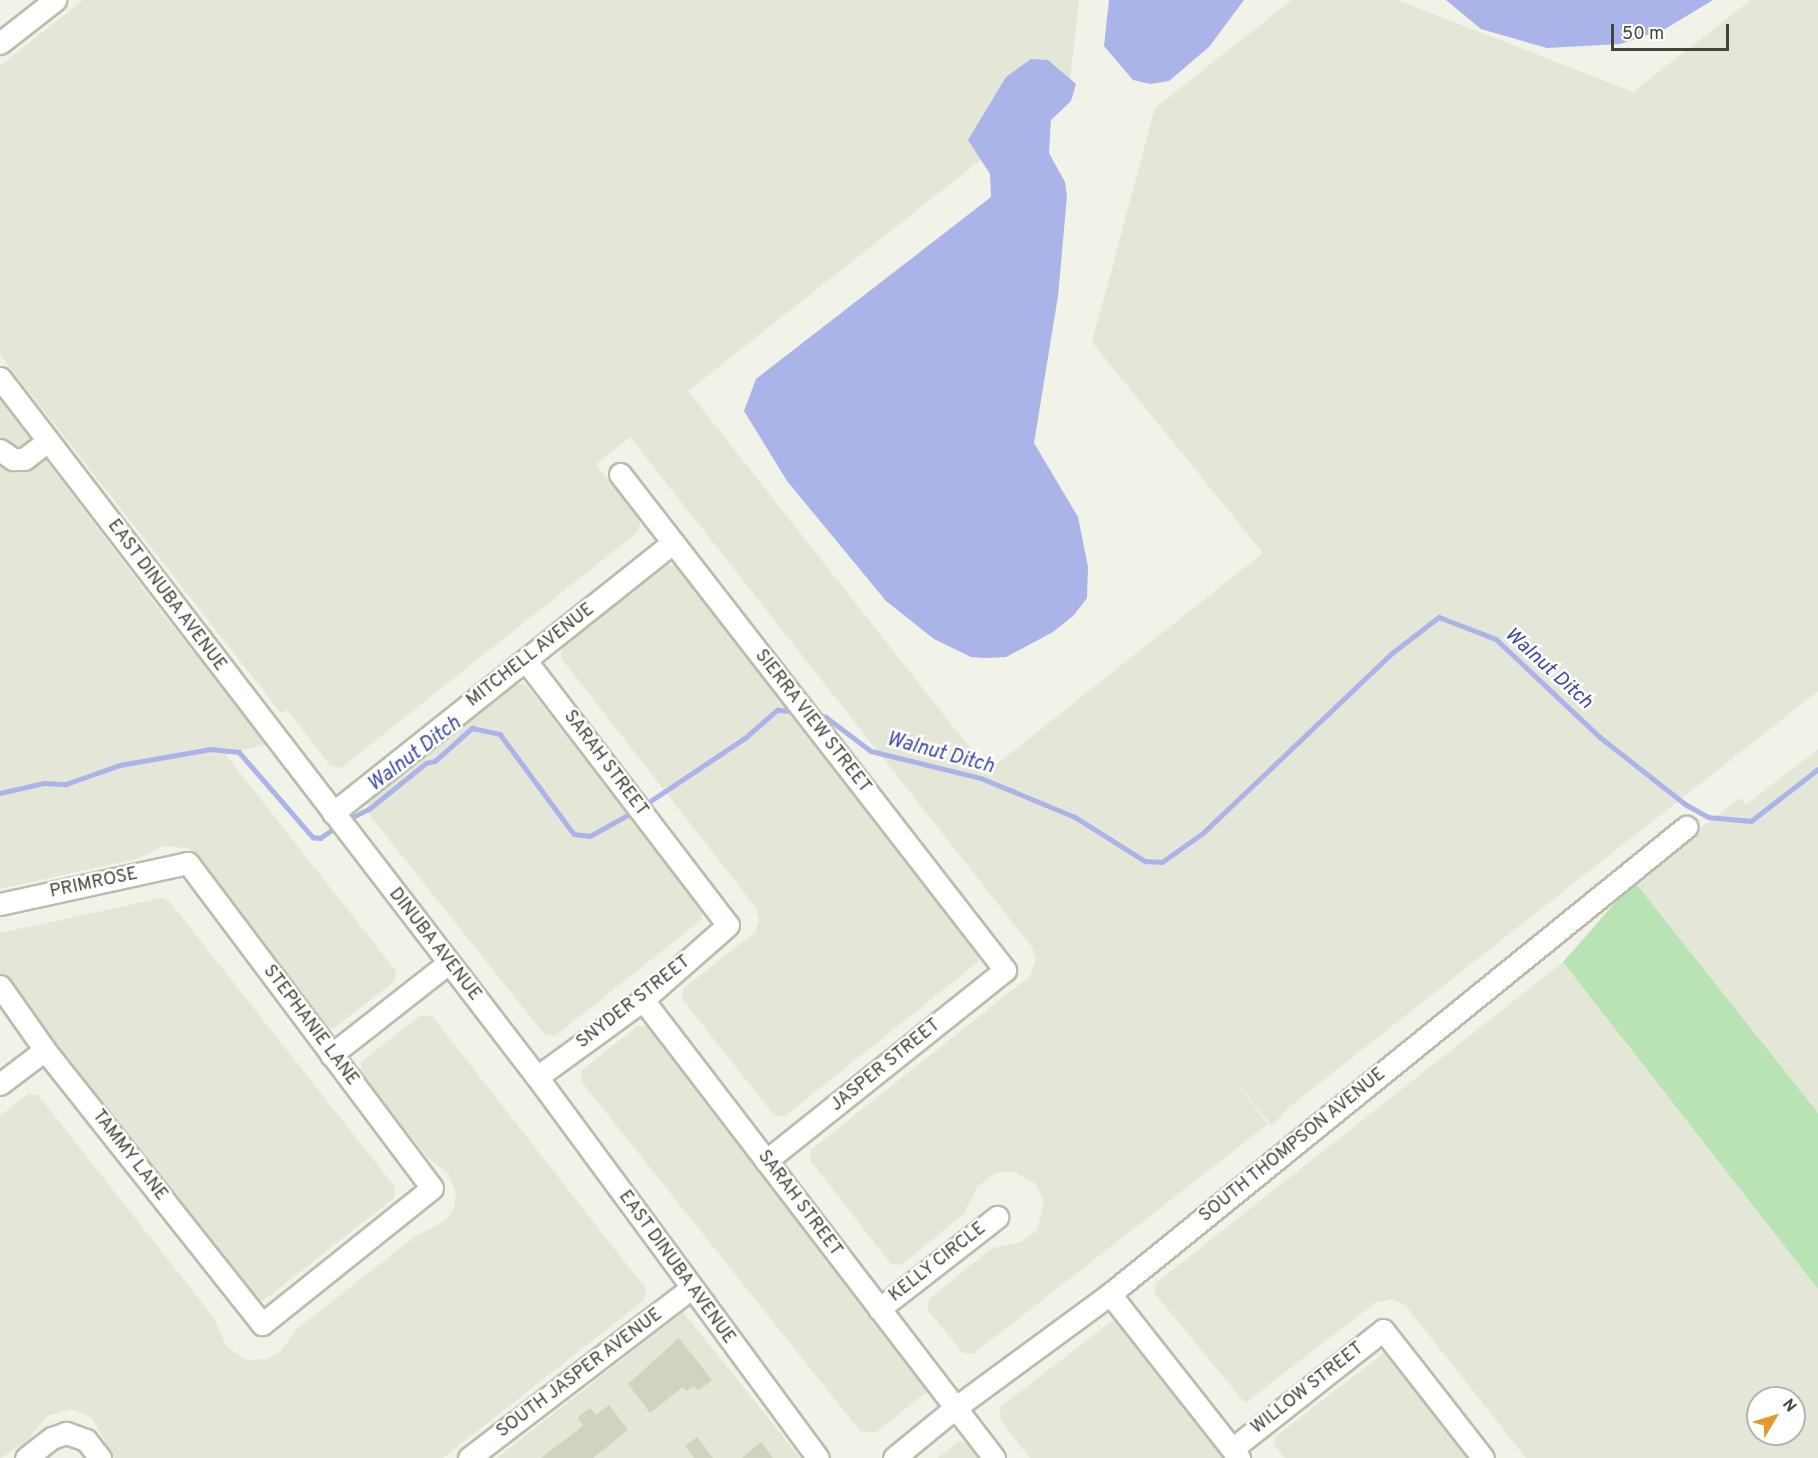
<!DOCTYPE html>
<html>
<head>
<meta charset="utf-8">
<style>
	body { margin:0 }
	#map { position:relative; width:1818px; height:1458px; overflow:hidden; background:#f1f2e8; font-family:Overpass,sans-serif }
	div>[style] { position:absolute }
	.residential>* { inset:0; background:#e4e6d7 }
	.green>* { inset:0; background:#bae3b5 }
	.water>* { inset:0; background:#aab4e9 }
	.stream>* { height:4.5px; margin:-2.25px; padding:0 2.25px; transform-origin:2.25px; border-radius:2.25px; background:#aab4e9 }
	.building>* { inset:0; background:#d2d3bf }
	.roads { filter:drop-shadow(2px 0 #bbbdac) drop-shadow(-2px 0 #bbbdac) drop-shadow(0 2px #bbbdac) drop-shadow(0 -2px #bbbdac) }
	.minor>* { height:21px; margin:-10.5px; padding:0 10.5px; transform-origin:10.5px; border-radius:10.5px; background:#fff }
	span { translate:-50% -50%; white-space:nowrap; text-align:center; line-height:1.15; -webkit-text-stroke:5px #fff; paint-order:stroke }
	.street-label { font-size:18px; color:#444537 }
	.water-label { font-size:20px; color:#3b4aa6; font-style:italic }
	.north { position:absolute; left:1746px; top:1386px; width:60px; height:60px; box-sizing:border-box; background:#fff; border:2px solid #b4b5af; border-radius:50%; rotate:52deg; font-size:16px; font-weight:700; line-height:24px; text-align:center; color:#444537 }
	.north::after { content:''; display:block; margin:auto; width:21px; height:27px; background:#e5982d; clip-path:polygon(50% 0,100% 100%,50% 72%,0 100%) }
	.scale { position:absolute; left:1611px; top:24px; width:118px; height:27px; box-sizing:border-box; border:3px solid #444537; border-top:0; padding-left:8px; font-size:18px; line-height:21px; white-space:nowrap; color:#444537; -webkit-text-stroke:4px #fff; paint-order:stroke }
</style>
</head>
<body>
<div id="map">
	<div class="residential">
		<i style="clip-path:polygon(83px 0,1079px 0,1069px 90px,688px 391px,988px 771px,1263px 553px,1092px 342px,1155px 108px,1292px 0,1397px 0,1633px 92px,1751px 0,1818px 0,1818px 691px,1288px 1108px,1272px 1126px,1221px 1064px,1268px 1124px,973px 1354px,963px 1353px,927px 1309px,929px 1299px,992px 1248px,1021px 1242px,1037px 1230px,1044px 1202px,1036px 1184px,1013px 1171px,994px 1174px,977px 1187px,964px 1214px,901px 1265px,891px 1264px,810px 1160px,811px 1150px,1030px 976px,1036px 959px,1032px 947px,630px 437px,596px 464px,640px 521px,639px 531px,341px 768px,331px 766px,287px 710px,281px 713px,0 355px,0 66px)"></i>
		<i style="clip-path:polygon(0 400px,158px 608px,268px 744px,225px 754px,396px 971px,395px 981px,334px 1028px,324px 1027px,210px 880px,201px 858px,187px 848px,163px 846px,140px 858px,0 889px)"></i>
		<i style="clip-path:polygon(666px 565px,676px 566px,979px 951px,978px 962px,785px 1116px,774px 1115px,682px 999px,683px 989px,755px 932px,759px 921px,757px 909px,561px 658px,562px 648px)"></i>
		<i style="clip-path:polygon(516px 684px,526px 685px,703px 909px,701px 920px,555px 1036px,545px 1035px,367px 812px,368px 802px)"></i>
		<i style="clip-path:polygon(1818px 749px,1818px 1113px,1634px 881px,1740px 798px,1746px 805px)"></i>
		<i style="clip-path:polygon(162px 898px,169px 901px,395px 1187px,394px 1198px,264px 1300px,254px 1299px,0 976px,0 933px)"></i>
		<i style="clip-path:polygon(evenodd,1563px 962px,1818px 1289px,1818px 1458px,1526px 1458px,1406px 1306px,1392px 1299px,1375px 1303px,1245px 1403px,1155px 1294px,1156px 1283px,1563px 962px,1758px 1398px,1794px 1398px,1794px 1434px,1758px 1434px,1758px 1398px)"></i>
		<i style="clip-path:polygon(421px 1015px,432px 1016px,646px 1289px,644px 1300px,443px 1458px,114px 1458px,92px 1418px,72px 1409px,47px 1416px,27px 1441px,0 1458px,0 1116px,28px 1094px,38px 1095px,214px 1318px,227px 1347px,246px 1360px,267px 1359px,280px 1352px,296px 1330px,414px 1237px,446px 1220px,454px 1208px,456px 1194px,449px 1174px,427px 1157px,360px 1072px,361px 1062px)"></i>
		<i style="clip-path:polygon(638px 1026px,649px 1027px,929px 1380px,928px 1391px,875px 1433px,860px 1431px,581px 1081px,582px 1070px)"></i>
		<i style="clip-path:polygon(683px 1312px,800px 1458px,497px 1458px)"></i>
		<i style="clip-path:polygon(1116px 1318px,1120px 1321px,1229px 1458px,1030px 1458px,1001px 1421px,1000px 1407px)"></i>
		<i style="clip-path:polygon(1384px 1353px,1470px 1458px,1285px 1458px,1274px 1445px,1276px 1436px)"></i>
		<i style="clip-path:polygon(959px 1441px,967px 1444px,978px 1458px,937px 1458px)"></i>
	</div>
	<div class="green">
		<i style="clip-path:polygon(1634px 881px,1818px 1113px,1818px 1289px,1563px 962px)"></i>
	</div>
	<div class="water">
		<i style="clip-path:polygon(1109px 0,1244px 0,1209px 47px,1169px 81px,1150px 84px,1133px 80px,1104px 46px)"></i>
		<i style="clip-path:polygon(1446px 0,1713px 0,1665px 29px,1620px 44px,1547px 48px,1481px 29px)"></i>
		<i style="clip-path:polygon(1031px 59px,1048px 60px,1076px 84px,1071px 101px,1051px 120px,1049px 153px,1065px 182px,1067px 196px,1058px 296px,1034px 443px,1078px 517px,1088px 567px,1087px 598px,1074px 615px,1053px 632px,1006px 657px,984px 658px,971px 657px,934px 639px,886px 601px,787px 481px,744px 411px,756px 379px,991px 197px,990px 174px,968px 140px,1006px 77px)"></i>
	</div>
	<div class="stream">
		<i style="left:815px;top:714px;width:11px;rotate:15deg"></i>
		<i style="left:826px;top:717px;width:56px;rotate:37.1deg"></i>
		<i style="left:871px;top:751px;width:113px;rotate:13.8deg"></i>
		<i style="left:981px;top:778px;width:102px;rotate:22.5deg"></i>
		<i style="left:1075px;top:817px;width:83px;rotate:32.2deg"></i>
		<i style="left:1145px;top:861px;width:17px;rotate:3deg"></i>
		<i style="left:1162px;top:862px;width:50px;rotate:-35.3deg"></i>
		<i style="left:1203px;top:833px;width:261px;rotate:-43.6deg"></i>
		<i style="left:1392px;top:653px;width:59px;rotate:-37.5deg"></i>
		<i style="left:1439px;top:617px;width:61px;rotate:21.1deg"></i>
		<i style="left:1496px;top:639px;width:143px;rotate:43.3deg"></i>
		<i style="left:1600px;top:737px;width:108px;rotate:38.2deg"></i>
		<i style="left:1685px;top:804px;width:26px;rotate:29deg"></i>
		<i style="left:1708px;top:817px;width:43px;rotate:5.3deg"></i>
		<i style="left:1751px;top:821px;width:85px;rotate:-37.8deg"></i>
		<i style="left:0;top:793px;width:45px;rotate:-12.8deg"></i>
		<i style="left:44px;top:783px;width:22px;rotate:3deg"></i>
		<i style="left:66px;top:784px;width:57px;rotate:-19.4deg"></i>
		<i style="left:120px;top:765px;width:92px;rotate:-10deg"></i>
		<i style="left:211px;top:749px;width:28px;rotate:6deg"></i>
		<i style="left:239px;top:752px;width:113px;rotate:49deg"></i>
		<i style="left:313px;top:837px;width:7px;rotate:8deg"></i>
		<i style="left:320px;top:838px;width:22px;rotate:-34deg"></i>
		<i style="left:643px;top:806px;width:123px;rotate:-33.7deg"></i>
		<i style="left:745px;top:738px;width:43px;rotate:-41.2deg"></i>
		<i style="left:777px;top:710px;width:18px;rotate:3deg"></i>
		<i style="left:347px;top:820px;width:25px;rotate:-27deg"></i>
		<i style="left:369px;top:809px;width:73px;rotate:-38.9deg"></i>
		<i style="left:426px;top:763px;width:9px;rotate:-13deg"></i>
		<i style="left:435px;top:761px;width:50px;rotate:-41.7deg"></i>
		<i style="left:472px;top:728px;width:29px;rotate:12deg"></i>
		<i style="left:500px;top:734px;width:124px;rotate:53.5deg"></i>
		<i style="left:574px;top:834px;width:16px;rotate:7deg"></i>
		<i style="left:590px;top:836px;width:49px;rotate:-29.2deg"></i>
	</div>
	<div class="building">
		<i style="clip-path:polygon(679px 1338px,712px 1380px,698px 1391px,694px 1386px,686px 1391px,683px 1387px,650px 1413px,628px 1384px)"></i>
		<i style="clip-path:polygon(609px 1405px,628px 1430px,593px 1458px,541px 1458px,583px 1426px,577px 1418px,590px 1408px,596px 1415px)"></i>
		<i style="clip-path:polygon(697px 1437px,713px 1458px,694px 1458px,685px 1446px)"></i>
		<i style="clip-path:polygon(761px 1442px,773px 1458px,742px 1458px)"></i>
	</div>
	<div class="roads">
		<div class="minor">
			<i style="left:0;top:43px;width:70px;rotate:-38deg"></i>
			<i style="left:0;top:378px;width:881px;rotate:52.47deg"></i>
			<i style="left:537px;top:1077px;width:473px;rotate:53.6deg"></i>
			<i style="left:0;top:450px;width:16px;rotate:35deg"></i>
			<i style="left:13px;top:459px;width:11px"></i>
			<i style="left:24px;top:459px;width:30px;rotate:-37deg"></i>
			<i style="left:620px;top:474px;width:628px;rotate:52.18deg"></i>
			<i style="left:1005px;top:970px;width:306px;rotate:141.4deg"></i>
			<i style="left:526px;top:661px;width:332px;rotate:52.6deg"></i>
			<i style="left:728px;top:925px;width:113px;rotate:138.6deg"></i>
			<i style="left:643px;top:1000px;width:131px;rotate:144deg"></i>
			<i style="left:333px;top:813px;width:434px;rotate:-38.5deg"></i>
			<i style="left:0;top:904px;width:192px;rotate:-12.3deg"></i>
			<i style="left:188px;top:863px;width:406px;rotate:53.1deg"></i>
			<i style="left:432px;top:1188px;width:218px;rotate:141.3deg"></i>
			<i style="left:262px;top:1324px;width:350px;rotate:-128.4deg"></i>
			<i style="left:45px;top:1050px;width:78px;rotate:-125.1deg"></i>
			<i style="left:643px;top:1000px;width:577px;rotate:52.53deg"></i>
			<i style="left:331px;top:1055px;width:147px;rotate:-38.1deg"></i>
			<i style="left:0;top:1084px;width:56px;rotate:-37.1deg"></i>
			<i style="left:1110px;top:1294px;width:209px;rotate:51.8deg"></i>
			<i style="left:879px;top:1309px;width:150px;rotate:-37.9deg"></i>
			<i style="left:1232px;top:1449px;width:192px;rotate:-38.2deg"></i>
			<i style="left:1383px;top:1330px;width:162px;rotate:52deg"></i>
			<i style="left:26px;top:1458px;width:33px;rotate:-38deg"></i>
			<i style="left:52px;top:1438px;width:15px;rotate:-20deg"></i>
			<i style="left:66px;top:1433px;width:21px;rotate:19deg"></i>
			<i style="left:86px;top:1440px;width:23px;rotate:52deg"></i>
			<i style="left:469px;top:1458px;width:278px;rotate:-37.4deg"></i>
			<i style="left:894px;top:1458px;width:79px;rotate:-39.3deg"></i>
			<i style="left:955px;top:1408px;width:192px;rotate:-36.3deg"></i>
			<i style="left:1110px;top:1294px;width:742px;rotate:-39.03deg"></i>
		</div>
	</div>
	<div class="street-label">
		<span style="left:166px;top:596px;rotate:53deg">EAST DINUBA AVENUE</span>
		<span style="left:531px;top:656px;rotate:-38deg">MITCHELL AVENUE</span>
		<span style="left:812px;top:722px;rotate:52deg">SIERRA VIEW STREET</span>
		<span style="left:605px;top:764px;rotate:53deg">SARAH STREET</span>
		<span style="left:94px;top:884px;rotate:-12deg">PRIMROSE</span>
		<span style="left:434px;top:945px;rotate:52deg">DINUBA AVENUE</span>
		<span style="left:634px;top:1003px;rotate:-38deg">SNYDER STREET</span>
		<span style="left:310px;top:1026px;rotate:53deg">STEPHANIE LANE</span>
		<span style="left:886px;top:1066px;rotate:-39deg">JASPER STREET</span>
		<span style="left:1293px;top:1146px;rotate:-39deg">SOUTH THOMPSON AVENUE</span>
		<span style="left:129px;top:1156px;rotate:52deg">TAMMY LANE</span>
		<span style="left:799px;top:1204px;rotate:53deg">SARAH STREET</span>
		<span style="left:938px;top:1263px;rotate:-38deg">KELLY CIRCLE</span>
		<span style="left:676px;top:1268px;rotate:54deg">EAST DINUBA AVENUE</span>
		<span style="left:580px;top:1374px;rotate:-37deg">SOUTH JASPER AVENUE</span>
		<span style="left:1308px;top:1389px;rotate:-38deg">WILLOW STREET</span>
	</div>
	<div class="water-label">
		<span style="left:1548px;top:669px;rotate:42deg">Walnut Ditch</span>
		<span style="left:940px;top:754px;rotate:15deg">Walnut Ditch</span>
		<span style="left:415px;top:755px;rotate:-37deg">Walnut Ditch</span>
	</div>
	<div class="north">N</div>
	<div class="scale">50 m</div>
</div>
</body>
</html>
